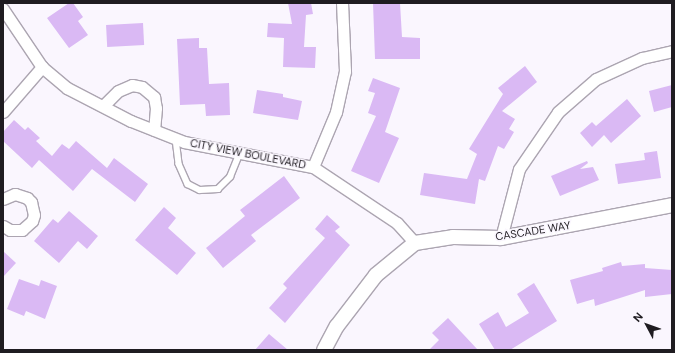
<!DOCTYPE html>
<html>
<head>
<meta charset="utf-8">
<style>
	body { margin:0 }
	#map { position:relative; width:675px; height:353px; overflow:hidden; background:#faf6fe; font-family:"DM Sans",sans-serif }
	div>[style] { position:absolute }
	.building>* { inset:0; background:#dab9f4; transform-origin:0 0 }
	.roads { filter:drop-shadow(1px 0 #aca5b1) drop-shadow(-1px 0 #aca5b1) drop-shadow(0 1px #aca5b1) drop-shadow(0 -1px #aca5b1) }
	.service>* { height:5.5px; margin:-2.75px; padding:0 2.75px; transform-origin:2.75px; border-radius:2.75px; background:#fff }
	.minor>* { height:11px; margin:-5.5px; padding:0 5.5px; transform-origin:5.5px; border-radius:5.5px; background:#fff }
	.tertiary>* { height:14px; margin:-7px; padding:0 7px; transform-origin:7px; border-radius:7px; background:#fff }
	span { translate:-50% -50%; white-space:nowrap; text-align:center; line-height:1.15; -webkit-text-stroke:3px #faf6fe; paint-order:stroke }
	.street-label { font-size:11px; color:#1f1c21 }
	.frame { position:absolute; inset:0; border:4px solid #1f1c21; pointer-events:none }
	.north { position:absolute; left:627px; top:305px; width:40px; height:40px; -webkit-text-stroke:3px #faf6fe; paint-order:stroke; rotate:311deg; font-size:11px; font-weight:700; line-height:16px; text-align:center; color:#1f1c21 }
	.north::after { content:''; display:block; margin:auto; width:14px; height:18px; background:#1f1c21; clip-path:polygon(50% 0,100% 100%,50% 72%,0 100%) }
</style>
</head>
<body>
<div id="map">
	<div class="building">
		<i style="clip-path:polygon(69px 3px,73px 3px,83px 17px,78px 21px,88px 35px,69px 48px,47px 18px)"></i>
		<i style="clip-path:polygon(288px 3px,311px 3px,313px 14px,306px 15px,304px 47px,316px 47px,315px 68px,283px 67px,284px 38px,267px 37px,268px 23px,292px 24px)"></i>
		<i style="clip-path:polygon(373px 3px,400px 3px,402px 37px,420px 38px,420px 59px,375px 59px)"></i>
		<i style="left:143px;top:23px;width:22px;height:37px;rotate:87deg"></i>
		<i style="clip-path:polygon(199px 38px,199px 48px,207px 48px,209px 84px,229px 83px,230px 115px,206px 116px,205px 104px,180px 105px,177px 39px)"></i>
		<i style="clip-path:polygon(525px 66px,537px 82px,502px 111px,515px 119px,509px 129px,514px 132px,504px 149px,498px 146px,485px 181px,479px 179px,475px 204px,420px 195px,424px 173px,467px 179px,477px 154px,469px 149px,503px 94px,498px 88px)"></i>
		<i style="clip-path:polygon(373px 78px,400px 88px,385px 132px,399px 138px,379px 183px,351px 171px,376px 116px,368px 113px,375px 93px,368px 91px)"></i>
		<i style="clip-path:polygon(672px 85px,672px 107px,654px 112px,649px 91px)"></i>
		<i style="clip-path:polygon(257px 90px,283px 94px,283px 97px,302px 101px,298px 120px,253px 113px)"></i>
		<i style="clip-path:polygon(627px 99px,641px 116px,611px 143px,604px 135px,592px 147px,580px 133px,592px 122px,596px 126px)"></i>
		<i style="clip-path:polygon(14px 120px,25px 130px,28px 127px,40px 138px,36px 141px,52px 156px,62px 144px,69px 149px,76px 141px,107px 168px,114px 158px,148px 184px,135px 202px,92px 169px,73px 191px,39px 160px,32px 168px,3px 141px,3px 132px)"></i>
		<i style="clip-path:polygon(657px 151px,661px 178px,618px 184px,615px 164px,645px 160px,644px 153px)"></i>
		<i style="clip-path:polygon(587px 161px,588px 163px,580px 169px,593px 167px,599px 180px,560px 196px,551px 176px)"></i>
		<i style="clip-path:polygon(284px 176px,300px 198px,251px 235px,256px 241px,223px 268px,206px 248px,245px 216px,240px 210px)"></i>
		<i style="clip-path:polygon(164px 207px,176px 218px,168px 228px,196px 253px,177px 275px,135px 240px)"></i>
		<i style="clip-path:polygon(69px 211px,98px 236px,87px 249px,78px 241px,59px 263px,34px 241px,53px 219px,58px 223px)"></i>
		<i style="clip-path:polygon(327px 215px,340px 227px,335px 231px,350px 245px,285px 323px,269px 308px,287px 288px,283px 284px,325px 238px,315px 229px)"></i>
		<i style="clip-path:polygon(3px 251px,16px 263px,3px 277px)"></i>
		<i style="clip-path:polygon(621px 262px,622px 266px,645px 264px,645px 268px,672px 270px,672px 294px,645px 297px,645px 290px,595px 306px,594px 299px,577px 304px,570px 280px,603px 271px,602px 268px)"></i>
		<i style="clip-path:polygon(19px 279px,39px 286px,41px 280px,57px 286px,45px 319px,26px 311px,24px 316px,7px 309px)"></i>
		<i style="clip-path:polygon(534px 283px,557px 321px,510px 350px,495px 350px,479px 324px,498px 312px,506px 327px,529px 313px,517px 294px)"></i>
		<i style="clip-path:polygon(448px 318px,478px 350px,429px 350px,439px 340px,432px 333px)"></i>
		<i style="clip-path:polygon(269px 334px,288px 350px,255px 350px)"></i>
	</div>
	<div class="roads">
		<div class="service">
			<i style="left:176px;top:139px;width:25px;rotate:83deg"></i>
			<i style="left:179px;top:164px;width:22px;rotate:66deg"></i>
			<i style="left:188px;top:184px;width:13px;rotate:27deg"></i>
			<i style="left:200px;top:190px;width:18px;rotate:-3deg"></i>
			<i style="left:218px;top:189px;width:17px;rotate:-45deg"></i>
			<i style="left:230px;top:177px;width:27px;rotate:-68deg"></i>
		</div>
		<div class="minor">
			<i style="left:3px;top:9px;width:70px;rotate:56.1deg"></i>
			<i style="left:42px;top:67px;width:33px;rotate:40deg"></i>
			<i style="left:67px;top:88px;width:72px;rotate:27.3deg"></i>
			<i style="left:131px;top:121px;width:57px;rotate:21.6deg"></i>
			<i style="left:184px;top:142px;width:131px;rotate:11deg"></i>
			<i style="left:313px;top:167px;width:101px;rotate:33.7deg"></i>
			<i style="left:397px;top:223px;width:27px;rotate:48deg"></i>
			<i style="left:103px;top:106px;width:21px;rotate:-45deg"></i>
			<i style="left:118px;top:91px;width:15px;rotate:-23deg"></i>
			<i style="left:132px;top:85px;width:10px;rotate:11deg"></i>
			<i style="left:142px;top:87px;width:16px;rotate:40deg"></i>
			<i style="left:154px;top:97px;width:11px;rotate:80deg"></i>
			<i style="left:156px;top:108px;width:22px;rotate:95deg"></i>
			<i style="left:3px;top:112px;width:60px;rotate:-49.1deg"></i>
			<i style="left:313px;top:167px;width:60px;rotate:-67.3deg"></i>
			<i style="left:336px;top:112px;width:42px;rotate:-77.6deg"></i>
			<i style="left:345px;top:71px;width:68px;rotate:-92.5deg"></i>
			<i style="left:3px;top:199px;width:13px;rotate:-23deg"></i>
			<i style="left:15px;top:194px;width:13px;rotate:18deg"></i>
			<i style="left:27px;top:198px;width:6px;rotate:45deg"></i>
			<i style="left:31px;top:202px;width:13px;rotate:77deg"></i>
			<i style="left:34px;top:215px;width:6px;rotate:108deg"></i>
			<i style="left:32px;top:221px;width:13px;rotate:138deg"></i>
			<i style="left:22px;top:230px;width:12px;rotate:180deg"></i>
			<i style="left:10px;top:230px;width:8px;rotate:-150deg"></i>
			<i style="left:501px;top:238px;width:71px;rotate:-75.4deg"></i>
			<i style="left:519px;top:169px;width:69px;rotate:-55.6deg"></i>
			<i style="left:558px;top:112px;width:50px;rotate:-41deg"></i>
			<i style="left:596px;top:79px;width:51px;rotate:-24.5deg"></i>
			<i style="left:642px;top:58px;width:31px;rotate:-13deg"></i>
		</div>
		<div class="tertiary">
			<i style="left:324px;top:350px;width:27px;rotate:-62deg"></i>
			<i style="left:337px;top:326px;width:64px;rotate:-52.6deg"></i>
			<i style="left:376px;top:275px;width:50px;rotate:-39.4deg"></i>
			<i style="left:415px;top:243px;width:38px;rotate:-9deg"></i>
			<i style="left:453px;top:237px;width:48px;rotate:1.2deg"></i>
			<i style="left:501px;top:238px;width:174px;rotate:-10.9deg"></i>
		</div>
	</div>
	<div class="street-label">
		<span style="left:248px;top:154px;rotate:11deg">CITY VIEW BOULEVARD</span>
		<span style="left:533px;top:231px;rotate:-9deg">CASCADE WAY</span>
	</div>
	<div class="frame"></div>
	<div class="north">N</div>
</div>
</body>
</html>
